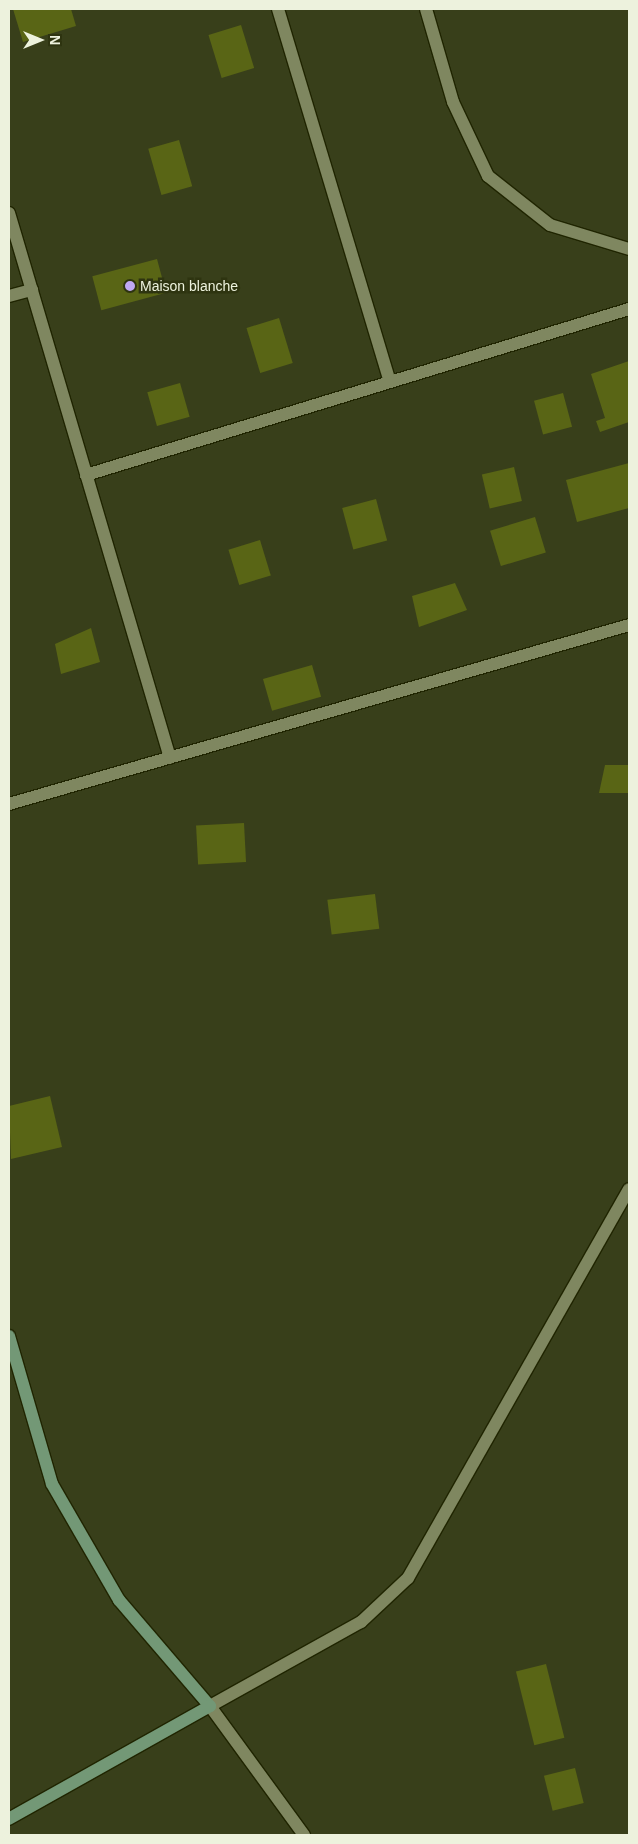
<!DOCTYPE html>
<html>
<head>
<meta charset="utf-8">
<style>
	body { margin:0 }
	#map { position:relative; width:638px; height:1844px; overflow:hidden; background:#383f1a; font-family:Arial,sans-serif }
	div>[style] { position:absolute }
	.building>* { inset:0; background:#596515; transform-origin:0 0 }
	.roads { filter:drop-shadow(1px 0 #202501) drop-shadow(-1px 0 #202501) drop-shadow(0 1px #202501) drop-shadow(0 -1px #202501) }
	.street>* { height:12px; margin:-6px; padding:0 6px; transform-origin:6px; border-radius:6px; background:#7f8760 }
	.secondary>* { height:12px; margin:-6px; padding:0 6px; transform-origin:6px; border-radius:6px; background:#739876 }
	.dots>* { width:14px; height:14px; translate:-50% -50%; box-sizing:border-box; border:2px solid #2e3410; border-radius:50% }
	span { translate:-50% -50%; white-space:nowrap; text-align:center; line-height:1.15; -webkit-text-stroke:5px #2e3410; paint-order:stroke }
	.poi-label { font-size:14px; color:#edf2dd }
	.left { translate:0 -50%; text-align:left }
	.frame { position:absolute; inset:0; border:10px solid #edf2dd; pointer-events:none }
	.north { position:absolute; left:15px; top:15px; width:50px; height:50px; -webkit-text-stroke:4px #2e3410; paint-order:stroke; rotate:90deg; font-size:14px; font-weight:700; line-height:20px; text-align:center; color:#edf2dd }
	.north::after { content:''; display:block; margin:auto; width:18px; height:22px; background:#edf2dd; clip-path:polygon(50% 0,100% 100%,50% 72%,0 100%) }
</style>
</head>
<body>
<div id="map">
	<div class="building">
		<i style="clip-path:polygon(13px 9px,71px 9px,76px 26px,23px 42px)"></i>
		<i style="left:241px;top:25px;width:45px;height:34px;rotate:73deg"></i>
		<i style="left:179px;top:140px;width:48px;height:32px;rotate:74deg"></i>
		<i style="left:157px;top:259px;width:35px;height:67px;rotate:75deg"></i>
		<i style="left:279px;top:318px;width:47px;height:34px;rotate:73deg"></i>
		<i style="clip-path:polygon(629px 361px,629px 422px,600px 432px,596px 421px,605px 418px,591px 374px)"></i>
		<i style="left:180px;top:383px;width:35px;height:34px;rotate:74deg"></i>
		<i style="left:563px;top:393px;width:35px;height:30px;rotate:75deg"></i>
		<i style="clip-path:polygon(629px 463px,629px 508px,577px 522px,566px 480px)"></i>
		<i style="left:514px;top:467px;width:35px;height:33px;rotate:77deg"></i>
		<i style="left:376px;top:499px;width:43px;height:35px;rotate:75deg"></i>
		<i style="left:535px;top:517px;width:37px;height:47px;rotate:73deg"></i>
		<i style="left:260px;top:540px;width:37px;height:33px;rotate:73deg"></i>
		<i style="clip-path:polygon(455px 583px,467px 610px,419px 627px,412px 596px)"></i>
		<i style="clip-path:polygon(91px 628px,100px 662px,61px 674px,55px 644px)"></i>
		<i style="left:312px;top:665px;width:33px;height:51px;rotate:74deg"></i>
		<i style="clip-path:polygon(605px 765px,629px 765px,629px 793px,599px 793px)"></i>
		<i style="left:244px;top:823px;width:39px;height:48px;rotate:87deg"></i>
		<i style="left:375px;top:894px;width:35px;height:48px;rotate:83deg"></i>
		<i style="clip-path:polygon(50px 1096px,62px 1147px,11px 1159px,9px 1106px)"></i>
		<i style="left:546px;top:1664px;width:76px;height:31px;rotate:76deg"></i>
		<i style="left:575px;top:1768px;width:36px;height:32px;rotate:76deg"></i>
	</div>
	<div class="roads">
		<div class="street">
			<i style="left:278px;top:9px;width:389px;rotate:73.3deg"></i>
			<i style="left:426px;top:9px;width:97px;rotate:73.8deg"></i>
			<i style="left:453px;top:102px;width:82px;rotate:64.7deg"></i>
			<i style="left:488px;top:176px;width:79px;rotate:38.3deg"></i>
			<i style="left:550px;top:225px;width:83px;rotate:16.9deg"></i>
			<i style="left:9px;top:213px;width:568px;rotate:73.54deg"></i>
			<i style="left:9px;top:296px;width:24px;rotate:-15deg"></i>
			<i style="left:86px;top:475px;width:568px;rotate:-17deg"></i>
			<i style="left:9px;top:804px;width:645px;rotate:-16.1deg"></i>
			<i style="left:304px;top:1835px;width:160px;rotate:-126.1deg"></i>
			<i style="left:210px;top:1706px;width:173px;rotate:-29.1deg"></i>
			<i style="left:361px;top:1622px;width:64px;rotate:-43.1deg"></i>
			<i style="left:408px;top:1578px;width:447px;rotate:-60.4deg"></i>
		</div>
		<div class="secondary">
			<i style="left:9px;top:1336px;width:154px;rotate:73.8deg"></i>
			<i style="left:52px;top:1484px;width:134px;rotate:60deg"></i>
			<i style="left:119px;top:1600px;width:140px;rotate:49.4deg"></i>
			<i style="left:210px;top:1706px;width:231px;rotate:150.7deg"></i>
		</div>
	</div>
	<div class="dots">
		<i style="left:130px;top:286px;background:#bfa8f4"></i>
	</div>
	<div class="poi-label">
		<span class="left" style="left:140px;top:286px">Maison blanche</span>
	</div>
	<div class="frame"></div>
	<div class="north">N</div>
</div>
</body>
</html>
